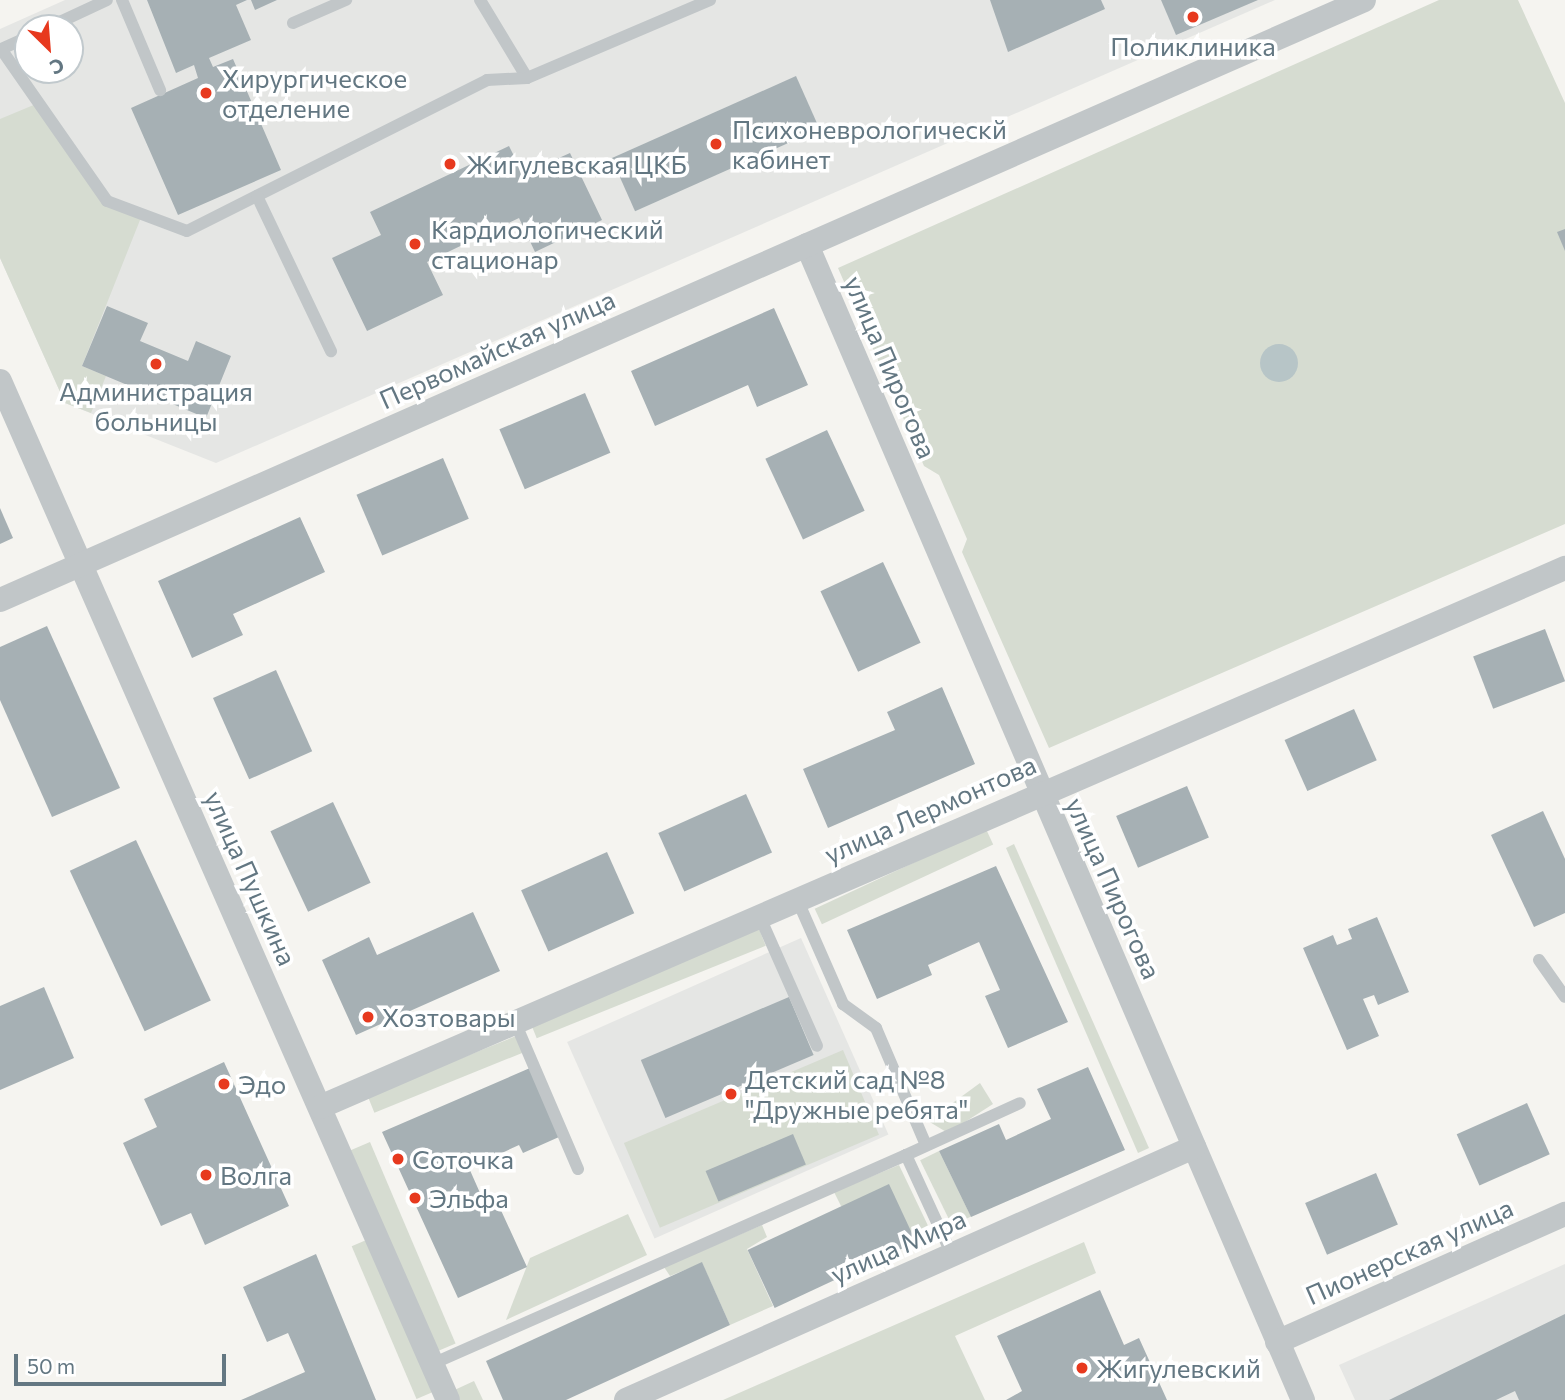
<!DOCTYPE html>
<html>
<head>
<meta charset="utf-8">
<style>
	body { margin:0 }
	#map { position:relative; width:1565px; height:1400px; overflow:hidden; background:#f5f4f0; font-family:Commissioner,sans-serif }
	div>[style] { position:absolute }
	.built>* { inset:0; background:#e5e6e4; transform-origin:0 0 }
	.green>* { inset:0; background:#d6dcd1; transform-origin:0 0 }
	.water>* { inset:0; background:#b7c5c7 }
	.round { border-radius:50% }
	.building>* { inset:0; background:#a6b0b4; transform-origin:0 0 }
	.service>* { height:12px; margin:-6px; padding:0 6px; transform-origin:6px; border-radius:6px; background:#c1c6c8 }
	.minor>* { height:24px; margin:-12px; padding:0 12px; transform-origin:12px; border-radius:12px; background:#c1c6c8 }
	.dots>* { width:19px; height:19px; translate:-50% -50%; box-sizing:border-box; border:4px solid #fff; border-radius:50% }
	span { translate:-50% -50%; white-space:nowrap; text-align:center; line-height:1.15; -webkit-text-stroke:7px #fff; paint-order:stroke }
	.poi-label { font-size:26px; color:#637782 }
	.left { translate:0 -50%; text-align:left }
	.street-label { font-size:26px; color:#637782 }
	.north { position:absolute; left:14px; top:14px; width:70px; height:70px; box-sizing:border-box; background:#fff; border:2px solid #c1c9cd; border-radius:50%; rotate:155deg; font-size:19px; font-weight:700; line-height:28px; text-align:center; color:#637782 }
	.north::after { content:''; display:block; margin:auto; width:24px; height:32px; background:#e7391e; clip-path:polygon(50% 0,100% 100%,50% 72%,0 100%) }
	.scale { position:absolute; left:14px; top:1354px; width:212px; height:32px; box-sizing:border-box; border:4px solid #637782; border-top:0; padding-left:9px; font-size:21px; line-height:24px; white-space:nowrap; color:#637782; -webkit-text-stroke:5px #fff; paint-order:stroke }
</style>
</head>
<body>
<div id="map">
	<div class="built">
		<i style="clip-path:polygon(evenodd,65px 0,1275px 0,216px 463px,65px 403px,0 258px,0 29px,65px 0,28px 28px,70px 28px,70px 70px,28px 70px,28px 28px)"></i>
		<i style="left:801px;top:938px;width:215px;height:256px;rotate:66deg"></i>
		<i style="clip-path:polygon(1565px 1264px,1565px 1400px,1355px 1400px,1339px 1365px)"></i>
	</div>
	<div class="green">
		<i style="clip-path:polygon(1439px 0,1518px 0,1565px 103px,1565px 524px,1049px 748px,962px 552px,967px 539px,939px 475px,924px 466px,838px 268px)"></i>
		<i style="clip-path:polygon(36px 104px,107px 201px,142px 215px,82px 366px,106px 376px,91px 413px,65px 403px,0 258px,0 119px)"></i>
		<i style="left:986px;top:829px;width:17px;height:189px;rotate:65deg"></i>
		<i style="clip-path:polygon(1014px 844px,1149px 1148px,1138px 1153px,1006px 848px)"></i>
		<i style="left:759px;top:929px;width:18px;height:247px;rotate:68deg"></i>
		<i style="left:516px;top:1036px;width:18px;height:160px;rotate:68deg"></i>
		<i style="left:843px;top:1050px;width:92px;height:238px;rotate:67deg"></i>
		<i style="clip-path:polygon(980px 1083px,993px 1104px,948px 1133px,928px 1121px)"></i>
		<i style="left:370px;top:1142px;width:219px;height:21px;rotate:67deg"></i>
		<i style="left:939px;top:1151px;width:73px;height:21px;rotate:64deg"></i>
		<i style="clip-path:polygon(899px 1165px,932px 1234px,916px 1242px,841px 1206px,834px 1192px)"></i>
		<i style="clip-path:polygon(628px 1214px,647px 1255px,506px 1320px,530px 1258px)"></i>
		<i style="clip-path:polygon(762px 1225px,767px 1237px,747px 1249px,773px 1306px,730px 1325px,702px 1263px,670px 1276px,664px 1267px)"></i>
		<i style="left:371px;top:1238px;width:166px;height:21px;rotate:67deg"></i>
		<i style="clip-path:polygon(1084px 1242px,1096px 1273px,955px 1336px,985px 1400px,723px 1400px)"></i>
		<i style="clip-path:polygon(474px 1381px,483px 1400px,452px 1400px,448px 1393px)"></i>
	</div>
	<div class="water">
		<i class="round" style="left:1260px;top:344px;width:38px;height:38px"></i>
	</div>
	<div class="building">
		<i style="clip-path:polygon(147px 0,247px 0,236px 5px,251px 40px,209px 58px,213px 67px,233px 59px,281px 170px,178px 215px,131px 108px,198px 78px,194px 65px,176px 73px)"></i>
		<i style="clip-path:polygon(251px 0,277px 0,255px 10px)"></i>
		<i style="clip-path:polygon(990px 0,1101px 0,1105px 9px,1008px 52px)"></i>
		<i style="clip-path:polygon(1161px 0,1258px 0,1176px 35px)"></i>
		<i style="left:796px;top:76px;width:58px;height:202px;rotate:66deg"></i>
		<i style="clip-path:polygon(509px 146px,523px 174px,570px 153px,602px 220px,535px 252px,519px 218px,427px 262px,443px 295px,367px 331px,332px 258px,381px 235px,370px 212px)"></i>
		<i style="clip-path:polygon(1565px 229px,1565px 251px,1557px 232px)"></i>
		<i style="clip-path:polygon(107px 306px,148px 323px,140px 341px,188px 361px,196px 341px,231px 356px,206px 418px,82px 366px)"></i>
		<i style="clip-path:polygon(774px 308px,808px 385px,757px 407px,748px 385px,655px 426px,631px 371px)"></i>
		<i style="left:585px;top:393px;width:65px;height:93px;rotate:67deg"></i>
		<i style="left:827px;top:430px;width:89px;height:68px;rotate:65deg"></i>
		<i style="left:443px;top:458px;width:66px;height:94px;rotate:67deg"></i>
		<i style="clip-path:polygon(0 508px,13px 538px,0 544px)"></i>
		<i style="clip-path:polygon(300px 517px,325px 572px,233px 614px,243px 635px,192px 658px,158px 581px)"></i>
		<i style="left:883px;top:562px;width:89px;height:69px;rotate:65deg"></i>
		<i style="clip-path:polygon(47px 626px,120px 788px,52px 817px,0 700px,0 647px)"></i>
		<i style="left:1545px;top:629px;width:56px;height:77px;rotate:69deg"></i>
		<i style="left:276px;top:670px;width:89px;height:69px;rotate:66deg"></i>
		<i style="clip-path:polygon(942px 687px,975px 764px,828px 828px,803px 769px,895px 730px,887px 712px)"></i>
		<i style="left:1354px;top:709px;width:56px;height:76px;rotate:66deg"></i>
		<i style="left:1187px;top:786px;width:56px;height:77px;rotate:67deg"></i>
		<i style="left:746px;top:794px;width:64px;height:96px;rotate:66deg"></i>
		<i style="left:333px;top:802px;width:89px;height:69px;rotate:65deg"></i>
		<i style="clip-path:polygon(1543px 811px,1565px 859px,1565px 913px,1534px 927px,1491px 835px)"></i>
		<i style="left:136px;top:840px;width:177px;height:73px;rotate:65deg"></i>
		<i style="left:607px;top:852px;width:67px;height:94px;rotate:66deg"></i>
		<i style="clip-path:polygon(996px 866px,1068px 1022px,1008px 1048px,985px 996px,1000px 990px,979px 942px,928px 965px,932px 975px,877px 999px,847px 930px)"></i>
		<i style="clip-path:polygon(473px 912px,500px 971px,356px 1035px,322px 960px,369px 937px,377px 955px)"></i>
		<i style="clip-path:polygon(1377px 917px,1409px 992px,1378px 1005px,1374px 995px,1363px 999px,1379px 1036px,1347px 1050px,1303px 948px,1333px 935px,1337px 945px,1352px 939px,1348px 929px)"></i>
		<i style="clip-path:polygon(44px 987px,74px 1058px,0 1090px,0 1006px)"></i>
		<i style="left:789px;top:997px;width:63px;height:161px;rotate:67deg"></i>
		<i style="clip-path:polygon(224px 1062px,289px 1206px,205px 1245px,191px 1213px,161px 1226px,123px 1143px,157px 1127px,144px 1099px)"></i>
		<i style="clip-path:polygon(1088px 1067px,1125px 1150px,971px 1217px,939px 1151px,999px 1124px,1006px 1140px,1051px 1119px,1037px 1089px)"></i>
		<i style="clip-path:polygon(530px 1068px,559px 1137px,523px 1153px,519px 1145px,469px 1168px,488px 1211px,499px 1206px,527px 1267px,458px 1298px,382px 1132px)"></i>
		<i style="left:1527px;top:1103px;width:56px;height:77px;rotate:66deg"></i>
		<i style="left:793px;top:1134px;width:33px;height:95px;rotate:67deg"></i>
		<i style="left:1376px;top:1173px;width:56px;height:77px;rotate:67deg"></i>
		<i style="left:889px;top:1184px;width:64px;height:156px;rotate:65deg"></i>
		<i style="clip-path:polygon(316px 1254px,376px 1400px,241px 1400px,305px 1372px,288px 1333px,267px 1342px,243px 1287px)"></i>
		<i style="clip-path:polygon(702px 1262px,730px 1325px,566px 1400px,503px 1400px,486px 1361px)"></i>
		<i style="clip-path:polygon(1100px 1290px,1124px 1345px,1139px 1338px,1167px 1400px,1006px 1400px,1022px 1391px,997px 1336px)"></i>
		<i style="clip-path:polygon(1565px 1314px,1565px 1400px,1519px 1400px,1515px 1391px,1496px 1400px,1389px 1400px)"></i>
	</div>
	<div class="service">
		<i style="left:122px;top:0;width:98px;rotate:67.1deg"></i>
		<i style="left:480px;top:0;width:91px;rotate:58.9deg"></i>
		<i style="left:293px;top:23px;width:58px;rotate:-23.5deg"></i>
		<i style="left:47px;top:28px;width:66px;rotate:-25deg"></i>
		<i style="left:28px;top:37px;width:30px;rotate:156deg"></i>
		<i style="left:1px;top:49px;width:185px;rotate:55.1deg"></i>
		<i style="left:107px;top:201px;width:85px;rotate:20.6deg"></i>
		<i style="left:187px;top:231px;width:336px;rotate:-26.7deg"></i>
		<i style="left:487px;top:80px;width:40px;rotate:-2.9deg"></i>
		<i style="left:527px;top:78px;width:199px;rotate:-23.1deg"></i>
		<i style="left:257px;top:196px;width:172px;rotate:64.5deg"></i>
		<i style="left:797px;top:899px;width:115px;rotate:66.3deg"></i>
		<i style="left:843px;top:1004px;width:41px;rotate:36deg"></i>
		<i style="left:876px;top:1028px;width:125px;rotate:66.9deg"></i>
		<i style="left:759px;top:915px;width:143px;rotate:66.1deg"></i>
		<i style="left:1539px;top:960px;width:45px;rotate:54.9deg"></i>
		<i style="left:515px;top:1022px;width:160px;rotate:66.8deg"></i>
		<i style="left:952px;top:1255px;width:110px;rotate:-114.7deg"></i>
		<i style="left:906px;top:1155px;width:125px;rotate:-24.5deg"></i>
		<i style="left:432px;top:1364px;width:518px;rotate:-23.79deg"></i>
	</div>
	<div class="minor">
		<i style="left:807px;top:245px;width:1257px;rotate:66.76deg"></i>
		<i style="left:0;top:381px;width:1113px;rotate:66.27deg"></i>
		<i style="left:0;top:600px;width:1490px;rotate:-23.74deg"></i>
		<i style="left:320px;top:1107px;width:1357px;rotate:-23.41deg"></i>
		<i style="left:1277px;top:1342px;width:315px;rotate:-24deg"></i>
		<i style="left:626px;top:1400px;width:622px;rotate:-24.01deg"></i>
	</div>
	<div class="dots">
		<i style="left:1193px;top:17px;background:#e7391e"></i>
		<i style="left:206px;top:93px;background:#e7391e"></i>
		<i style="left:716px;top:144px;background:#e7391e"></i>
		<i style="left:450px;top:164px;background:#e7391e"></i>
		<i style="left:415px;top:244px;background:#e7391e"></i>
		<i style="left:156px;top:364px;background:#e7391e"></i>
		<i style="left:368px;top:1017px;background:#e7391e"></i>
		<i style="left:224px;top:1084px;background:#e7391e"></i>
		<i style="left:731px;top:1094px;background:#e7391e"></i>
		<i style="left:398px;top:1159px;background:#e7391e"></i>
		<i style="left:206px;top:1175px;background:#e7391e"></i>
		<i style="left:415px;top:1198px;background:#e7391e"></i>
		<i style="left:1082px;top:1368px;background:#e7391e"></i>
	</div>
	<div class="poi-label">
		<span style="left:1193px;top:46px">Поликлиника</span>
		<span class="left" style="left:222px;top:93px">Хирургическое<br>отделение</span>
		<span class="left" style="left:732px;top:144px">Психоневрологическй<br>кабинет</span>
		<span class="left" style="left:466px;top:164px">Жигулевская ЦКБ</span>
		<span class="left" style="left:431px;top:244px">Кардиологический<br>стационар</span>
		<span style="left:156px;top:406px">Администрация<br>больницы</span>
		<span class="left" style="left:382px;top:1017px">Хозтовары</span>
		<span class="left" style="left:745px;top:1094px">Детский сад №8<br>"Дружные ребята"</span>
		<span class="left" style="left:238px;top:1084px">Эдо</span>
		<span class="left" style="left:412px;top:1159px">Соточка</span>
		<span class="left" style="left:220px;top:1175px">Волга</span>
		<span class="left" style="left:429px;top:1198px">Эльфа</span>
		<span class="left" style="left:1096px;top:1368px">Жигулевский</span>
	</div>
	<div class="street-label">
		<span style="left:497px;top:349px;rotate:-24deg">Первомайская улица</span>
		<span style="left:891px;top:367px;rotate:67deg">улица Пирогова</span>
		<span style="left:930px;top:809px;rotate:-24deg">улица Лермонтова</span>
		<span style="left:251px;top:878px;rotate:66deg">улица Пушкина</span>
		<span style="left:1114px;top:888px;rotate:66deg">улица Пирогова</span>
		<span style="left:898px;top:1246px;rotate:-24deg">улица Мира</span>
		<span style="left:1409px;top:1251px;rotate:-24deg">Пионерская улица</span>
	</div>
	<div class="north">С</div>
	<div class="scale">50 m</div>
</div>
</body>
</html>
